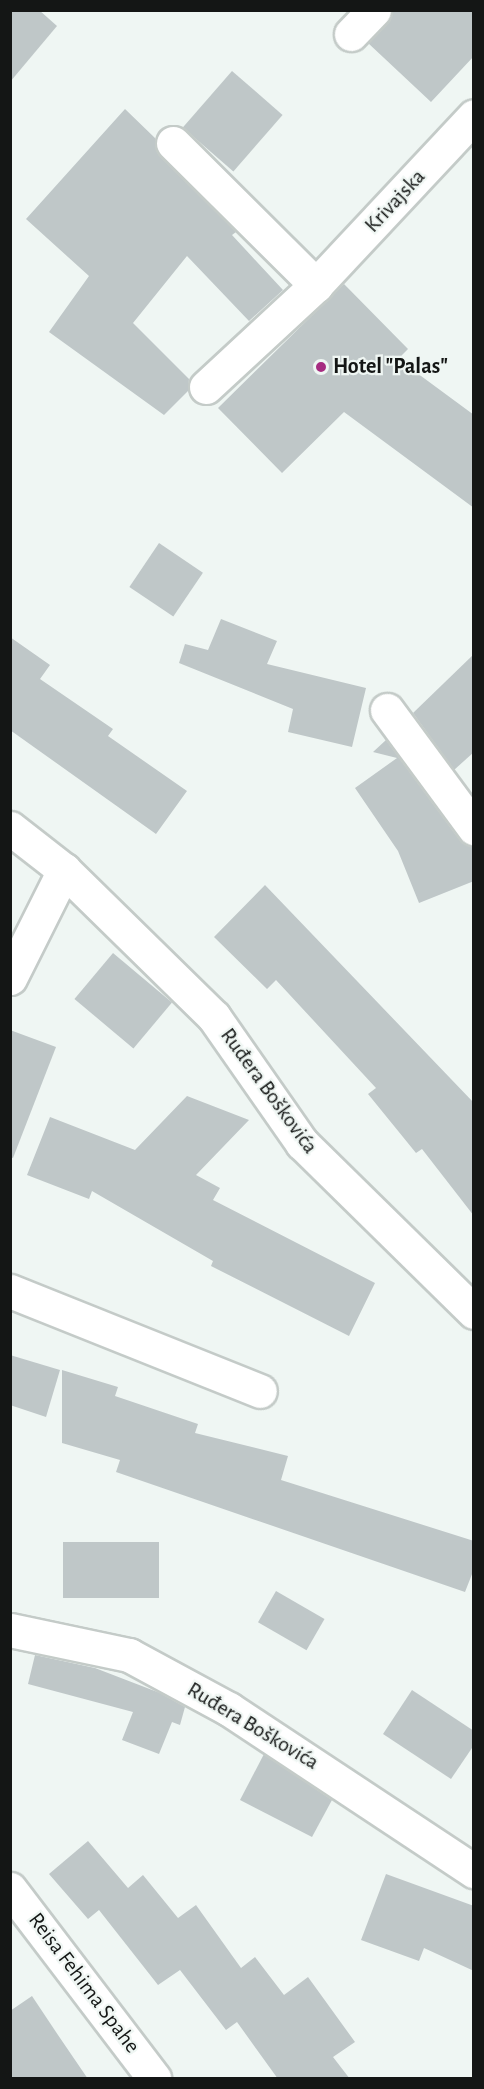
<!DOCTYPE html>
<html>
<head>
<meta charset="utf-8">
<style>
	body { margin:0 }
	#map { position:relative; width:484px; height:2089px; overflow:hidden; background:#eff6f3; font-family:"Alegreya Sans",sans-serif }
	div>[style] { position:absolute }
	.building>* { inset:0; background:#bfc7c8; transform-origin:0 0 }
	.roads { filter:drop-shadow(2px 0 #c4cbc8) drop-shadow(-2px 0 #c4cbc8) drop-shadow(0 2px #c4cbc8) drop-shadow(0 -2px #c4cbc8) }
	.minor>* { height:33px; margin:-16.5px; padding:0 16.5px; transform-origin:16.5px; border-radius:16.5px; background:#fff }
	.dots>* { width:16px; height:16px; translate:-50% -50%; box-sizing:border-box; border:3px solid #eff6f3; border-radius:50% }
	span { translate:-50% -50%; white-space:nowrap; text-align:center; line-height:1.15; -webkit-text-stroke:4.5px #eff6f3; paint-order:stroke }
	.street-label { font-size:22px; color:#141615 }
	.poi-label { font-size:22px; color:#141615; font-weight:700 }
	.left { translate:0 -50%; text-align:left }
	.frame { position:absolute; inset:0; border:12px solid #141615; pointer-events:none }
</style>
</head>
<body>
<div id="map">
	<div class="building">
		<i style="clip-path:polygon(10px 10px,39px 10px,57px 26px,10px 82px)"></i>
		<i style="clip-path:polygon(392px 10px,474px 10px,474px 56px,431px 102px,368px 43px,388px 23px)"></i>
		<i style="left:232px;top:71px;width:67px;height:75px;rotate:41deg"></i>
		<i style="clip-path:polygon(125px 109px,155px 138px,160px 156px,236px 232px,232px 235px,283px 290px,249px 321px,187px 256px,133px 323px,189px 379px,188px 391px,164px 415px,49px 332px,89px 276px,26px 219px)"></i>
		<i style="clip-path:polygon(344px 284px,408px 349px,398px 359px,474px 415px,474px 508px,344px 412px,282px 473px,218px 408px)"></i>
		<i style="left:159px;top:543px;width:53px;height:53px;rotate:34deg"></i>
		<i style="clip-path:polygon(221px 619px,277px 641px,267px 664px,366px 688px,352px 747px,288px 732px,293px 709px,179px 663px,185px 644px,208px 650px)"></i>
		<i style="clip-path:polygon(10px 637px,50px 665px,40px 679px,113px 729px,108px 736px,187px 791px,156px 834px,10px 730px)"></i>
		<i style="clip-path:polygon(474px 654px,474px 752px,454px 770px,413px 713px)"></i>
		<i style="clip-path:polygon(386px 740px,459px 839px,474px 846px,474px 881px,419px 903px,398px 851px,355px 788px,397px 758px,373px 752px)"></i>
		<i style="clip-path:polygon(265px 885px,474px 1103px,474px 1216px,422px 1149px,416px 1153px,368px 1094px,376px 1088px,276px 980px,267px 989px,214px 937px)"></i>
		<i style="left:113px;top:953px;width:77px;height:60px;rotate:40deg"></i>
		<i style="clip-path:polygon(10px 1030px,56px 1047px,13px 1158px,10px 1157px)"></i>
		<i style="clip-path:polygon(187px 1096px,249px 1120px,196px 1175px,220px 1188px,213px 1200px,375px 1283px,349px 1336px,211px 1266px,213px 1261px,92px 1191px,89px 1199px,27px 1175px,50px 1117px,135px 1150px)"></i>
		<i style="clip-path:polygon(10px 1355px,60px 1370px,46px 1417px,10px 1405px)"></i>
		<i style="clip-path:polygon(62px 1370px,118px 1387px,115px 1396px,198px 1424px,195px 1433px,288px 1456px,281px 1480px,474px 1541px,474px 1569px,465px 1592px,116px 1472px,120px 1460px,62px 1443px)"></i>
		<i style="left:159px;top:1542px;width:56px;height:96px;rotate:90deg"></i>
		<i style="left:276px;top:1591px;width:56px;height:36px;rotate:30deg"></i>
		<i style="clip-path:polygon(35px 1655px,95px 1668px,160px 1693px,185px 1707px,180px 1725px,172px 1722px,159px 1754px,122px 1740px,133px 1712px,28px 1684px)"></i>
		<i style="clip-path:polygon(412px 1690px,474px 1731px,474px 1745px,451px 1779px,383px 1734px)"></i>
		<i style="clip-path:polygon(264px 1754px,332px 1800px,312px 1837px,240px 1800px)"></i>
		<i style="clip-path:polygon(88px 1841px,128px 1888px,143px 1875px,178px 1918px,196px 1905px,241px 1968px,255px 1957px,284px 1995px,308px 1977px,355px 2042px,333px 2057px,350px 2079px,278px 2079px,237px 2022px,226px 2030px,180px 1970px,158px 1985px,99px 1910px,88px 1919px,49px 1874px)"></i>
		<i style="clip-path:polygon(386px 1874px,474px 1906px,474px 1971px,424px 1948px,419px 1961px,361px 1940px)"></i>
		<i style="clip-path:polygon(32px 1996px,58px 2035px,88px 2079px,10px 2079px,10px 2011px)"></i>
	</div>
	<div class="roads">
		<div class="minor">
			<i style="left:351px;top:34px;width:33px;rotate:-46deg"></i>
			<i style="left:173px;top:143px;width:202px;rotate:44.8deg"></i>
			<i style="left:206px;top:387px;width:150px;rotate:-42.8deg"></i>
			<i style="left:316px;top:285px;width:231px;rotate:-46.9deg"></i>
			<i style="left:387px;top:710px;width:147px;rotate:53.6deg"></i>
			<i style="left:10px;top:828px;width:68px;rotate:37.9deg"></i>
			<i style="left:64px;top:870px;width:210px;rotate:44.4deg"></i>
			<i style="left:214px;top:1017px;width:154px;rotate:55.1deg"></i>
			<i style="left:302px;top:1143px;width:241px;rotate:44.5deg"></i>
			<i style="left:10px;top:978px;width:121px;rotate:-63.4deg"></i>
			<i style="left:10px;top:1291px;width:269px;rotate:21.8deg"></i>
			<i style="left:10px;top:1630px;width:122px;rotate:11.9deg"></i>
			<i style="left:129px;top:1655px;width:114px;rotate:28.4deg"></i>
			<i style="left:229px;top:1709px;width:294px;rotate:33.5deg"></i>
			<i style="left:10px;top:1889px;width:238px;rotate:52.7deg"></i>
		</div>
	</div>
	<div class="dots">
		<i style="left:321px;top:367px;background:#a62c81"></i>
	</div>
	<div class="street-label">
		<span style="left:395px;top:201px;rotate:-47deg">Krivajska</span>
		<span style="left:269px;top:1091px;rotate:54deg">Ruđera Boškovića</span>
		<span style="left:253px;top:1726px;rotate:31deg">Ruđera Boškovića</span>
		<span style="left:84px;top:1983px;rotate:53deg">Reisa Fehima Spahe</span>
	</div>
	<div class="poi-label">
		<span class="left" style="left:333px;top:367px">Hotel "Palas"</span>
	</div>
	<div class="frame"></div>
</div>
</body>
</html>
